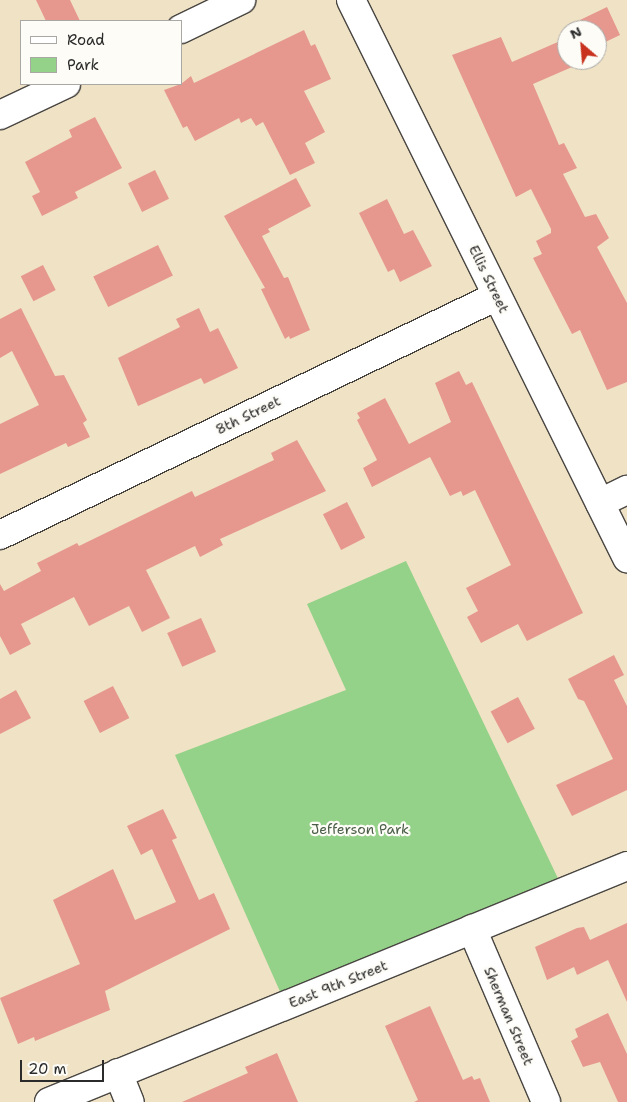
<!DOCTYPE html>
<html>
<head>
<meta charset="utf-8">
<style>
	body { margin:0 }
	#map { position:relative; width:627px; height:1102px; overflow:hidden; background:#f0e2c5; font-family:"Shantell Sans",sans-serif }
	div>[style] { position:absolute }
	.green>* { inset:0; background:#93d288 }
	.building>* { inset:0; background:#e6988e; transform-origin:0 0 }
	.roads { filter:drop-shadow(1px 0 #494642) drop-shadow(-1px 0 #494642) drop-shadow(0 1px #494642) drop-shadow(0 -1px #494642) }
	.minor>* { height:28px; margin:-14px; padding:0 14px; transform-origin:14px; border-radius:14px; background:#fff }
	span { translate:-50% -50%; white-space:nowrap; text-align:center; line-height:1.15; -webkit-text-stroke:4.5px #fdfcf7; paint-order:stroke }
	.street-label { font-size:14px; color:#2b2b2b }
	.park-label { font-size:14px; color:#4a5d47 }
	.legend { position:absolute; left:20px; top:20px; width:162px; height:65px; box-sizing:border-box; background:#fdfcf7; border:1px solid #a9a8a5; margin:0; padding:6px 9px; list-style:none; font-size:15px; color:#2b2b2b }
	.legend li { display:flex; align-items:center; gap:10px; height:25px }
	.legend b { width:25px; border:1px solid #a9a8a5 }
	.north { position:absolute; left:557px; top:20px; width:50px; height:50px; box-sizing:border-box; background:#fdfcf7; border:1px solid #a9a8a5; border-radius:50%; rotate:333deg; font-size:14px; font-weight:700; line-height:20px; text-align:center; color:#2b2b2b }
	.north::after { content:''; display:block; margin:auto; width:18px; height:22px; background:#c8321e; clip-path:polygon(50% 0,100% 100%,50% 72%,0 100%) }
	.scale { position:absolute; left:20px; top:1060px; width:84px; height:22px; box-sizing:border-box; border:2px solid #2b2b2b; border-top:0; padding-left:6px; font-size:15px; line-height:18px; white-space:nowrap; color:#2b2b2b; -webkit-text-stroke:4px #fdfcf7; paint-order:stroke }
</style>
</head>
<body>
<div id="map">
	<div class="green">
		<i style="clip-path:polygon(406px 561px,565px 893px,286px 1005px,175px 755px,346px 690px,307px 604px)"></i>
	</div>
	<div class="building">
		<i style="clip-path:polygon(36px 0,70px 0,80px 21px,46px 21px)"></i>
		<i style="clip-path:polygon(607px 7px,620px 35px,597px 46px,597px 30px,584px 30px,580px 20px)"></i>
		<i style="clip-path:polygon(304px 30px,311px 46px,315px 44px,331px 79px,304px 91px,325px 132px,305px 143px,315px 163px,290px 175px,263px 122px,256px 126px,251px 118px,241px 123px,239px 118px,195px 141px,187px 126px,183px 128px,164px 90px,181px 84px,191px 76px,194px 83px)"></i>
		<i style="clip-path:polygon(501px 37px,512px 62px,567px 38px,567px 60px,578px 60px,579px 64px,533px 84px,559px 145px,564px 143px,577px 168px,563px 174px,585px 217px,596px 214px,609px 238px,597px 247px,627px 303px,627px 382px,607px 390px,580px 330px,572px 334px,533px 258px,542px 254px,536px 241px,551px 233px,551px 229px,531px 189px,516px 197px,452px 55px)"></i>
		<i style="clip-path:polygon(95px 117px,122px 168px,75px 192px,78px 198px,42px 216px,32px 196px,40px 192px,25px 162px,72px 137px,69px 130px)"></i>
		<i style="left:155px;top:170px;width:32px;height:30px;rotate:64deg"></i>
		<i style="clip-path:polygon(296px 178px,311px 206px,268px 229px,270px 232px,262px 236px,284px 278px,288px 277px,310px 330px,290px 339px,289px 336px,285px 339px,261px 289px,265px 288px,224px 216px)"></i>
		<i style="clip-path:polygon(387px 199px,404px 234px,413px 230px,432px 266px,400px 282px,394px 269px,388px 272px,359px 213px)"></i>
		<i style="left:158px;top:245px;width:34px;height:72px;rotate:64deg"></i>
		<i style="left:43px;top:265px;width:28px;height:25px;rotate:63deg"></i>
		<i style="clip-path:polygon(21px 308px,55px 376px,64px 375px,87px 420px,83px 423px,90px 437px,68px 447px,66px 443px,0 474px,0 424px,39px 405px,12px 351px,0 358px,0 319px)"></i>
		<i style="clip-path:polygon(199px 308px,210px 332px,218px 328px,238px 368px,204px 384px,201px 378px,138px 406px,118px 358px,180px 327px,176px 319px)"></i>
		<i style="clip-path:polygon(459px 371px,466px 385px,472px 382px,583px 613px,527px 641px,518px 624px,481px 643px,467px 617px,478px 611px,466px 588px,511px 565px,475px 490px,463px 496px,461px 491px,450px 496px,430px 457px,372px 487px,363px 468px,377px 460px,357px 420px,360px 418px,357px 413px,385px 398px,409px 444px,451px 422px,435px 383px)"></i>
		<i style="clip-path:polygon(297px 440px,326px 491px,220px 539px,223px 545px,200px 557px,195px 546px,146px 570px,170px 618px,142px 632px,129px 606px,89px 626px,74px 597px,21px 624px,31px 644px,10px 655px,0 636px,0 584px,4px 591px,41px 571px,37px 563px,77px 543px,79px 546px,192px 491px,195px 497px,274px 460px,271px 453px)"></i>
		<i style="left:347px;top:502px;width:40px;height:27px;rotate:63deg"></i>
		<i style="left:201px;top:618px;width:37px;height:37px;rotate:66deg"></i>
		<i style="clip-path:polygon(614px 655px,624px 675px,614px 680px,627px 706px,627px 790px,572px 816px,556px 785px,613px 759px,584px 701px,578px 699px,568px 679px)"></i>
		<i style="left:113px;top:686px;width:36px;height:33px;rotate:63deg"></i>
		<i style="clip-path:polygon(16px 690px,31px 718px,0 734px,0 699px)"></i>
		<i style="left:518px;top:697px;width:36px;height:31px;rotate:62deg"></i>
		<i style="clip-path:polygon(163px 809px,177px 838px,172px 840px,199px 900px,214px 893px,230px 929px,105px 991px,110px 1010px,35px 1041px,34px 1037px,18px 1044px,0 998px,80px 964px,53px 900px,113px 869px,135px 920px,176px 902px,152px 849px,141px 855px,127px 826px)"></i>
		<i style="clip-path:polygon(627px 923px,627px 1002px,608px 960px,577px 975px,574px 967px,547px 980px,535px 947px,577px 928px,584px 927px,590px 940px)"></i>
		<i style="clip-path:polygon(430px 1006px,463px 1080px,472px 1076px,474px 1080px,480px 1078px,490px 1102px,414px 1102px,418px 1100px,385px 1026px)"></i>
		<i style="clip-path:polygon(608px 1013px,627px 1054px,627px 1102px,618px 1102px,600px 1062px,583px 1067px,571px 1041px,578px 1037px,575px 1029px)"></i>
		<i style="clip-path:polygon(277px 1053px,298px 1102px,182px 1102px,248px 1073px,245px 1067px)"></i>
	</div>
	<div class="roads">
		<div class="minor">
			<i style="left:351px;top:0;width:623px;rotate:63.68deg"></i>
			<i style="left:181px;top:29px;width:67px;rotate:-25.8deg"></i>
			<i style="left:0;top:115px;width:73px;rotate:-25.2deg"></i>
			<i style="left:600px;top:503px;width:30px;rotate:-26deg"></i>
			<i style="left:0;top:535px;width:551px;rotate:-25.68deg"></i>
			<i style="left:472px;top:929px;width:188px;rotate:66.8deg"></i>
			<i style="left:118px;top:1073px;width:31px;rotate:68deg"></i>
			<i style="left:49px;top:1102px;width:624px;rotate:-22.21deg"></i>
		</div>
	</div>
	<div class="street-label">
		<span style="left:489px;top:279px;rotate:64deg">Ellis Street</span>
		<span style="left:248px;top:415px;rotate:-26deg">8th Street</span>
		<span style="left:338px;top:984px;rotate:-22deg">East 9th Street</span>
		<span style="left:509px;top:1016px;rotate:67deg">Sherman Street</span>
	</div>
	<div class="park-label">
		<span style="left:360px;top:829px">Jefferson Park</span>
	</div>
	<ul class="legend">
	<li><b style="height:6px;background:#fff"></b>Road</li>
	<li><b style="height:14px;background:#93d288"></b>Park</li>
	</ul>
	<div class="north">N</div>
	<div class="scale">20 m</div>
</div>
</body>
</html>
